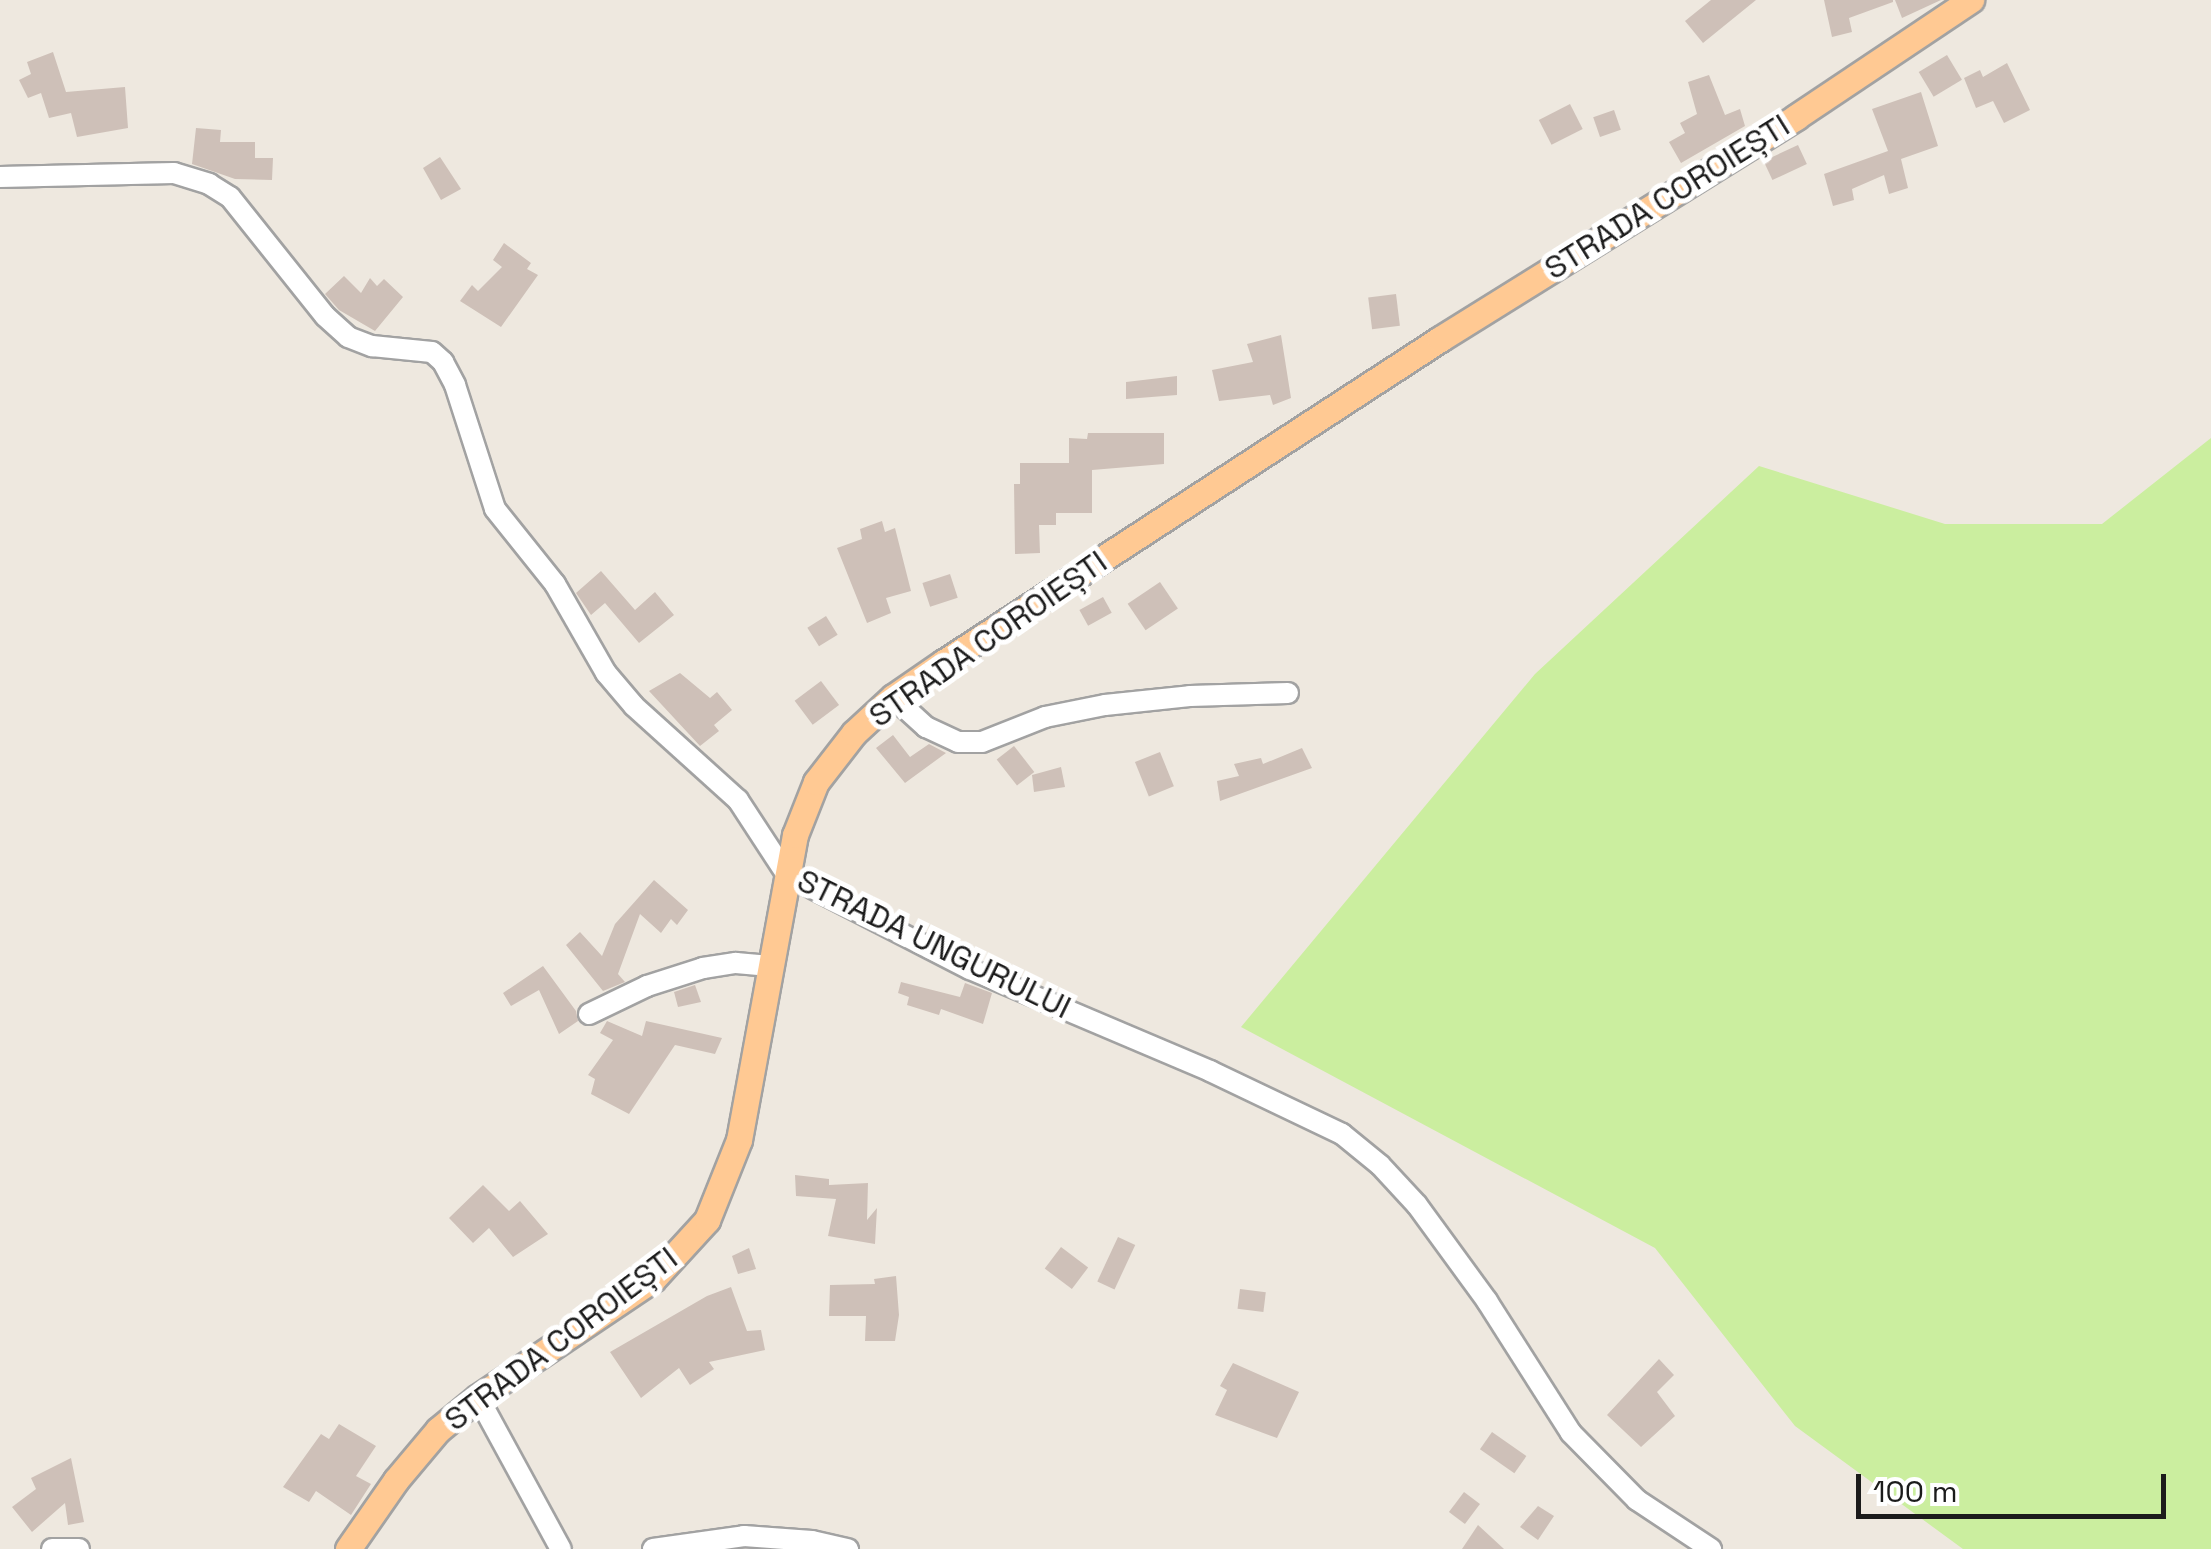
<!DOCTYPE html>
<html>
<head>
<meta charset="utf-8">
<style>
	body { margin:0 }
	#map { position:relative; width:2211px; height:1549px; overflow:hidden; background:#eee8df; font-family:"Space Grotesk",sans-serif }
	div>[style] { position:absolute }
	.grass>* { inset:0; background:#cbee9f }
	.building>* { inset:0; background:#cec0b8; transform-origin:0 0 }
	.roads { filter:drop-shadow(2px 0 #a2a2a2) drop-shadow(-2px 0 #a2a2a2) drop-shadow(0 2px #a2a2a2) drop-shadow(0 -2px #a2a2a2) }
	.minor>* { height:20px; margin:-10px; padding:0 10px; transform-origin:10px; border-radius:10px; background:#fff }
	.major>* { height:25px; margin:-12.5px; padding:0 12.5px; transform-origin:12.5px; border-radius:12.5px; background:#ffc993 }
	span { translate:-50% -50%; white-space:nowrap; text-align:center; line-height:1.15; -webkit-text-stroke:10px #fff; paint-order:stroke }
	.street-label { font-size:32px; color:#1b1b1b }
	.scale { position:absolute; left:1856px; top:1474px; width:310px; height:45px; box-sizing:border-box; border:5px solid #1b1b1b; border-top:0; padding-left:12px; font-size:30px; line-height:35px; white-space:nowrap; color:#1b1b1b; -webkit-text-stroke:8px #fff; paint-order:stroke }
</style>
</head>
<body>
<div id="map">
	<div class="grass">
		<i style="clip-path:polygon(2211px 438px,2211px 1549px,1963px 1549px,1795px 1426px,1655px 1248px,1241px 1027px,1535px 674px,1759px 466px,1945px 524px,2102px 524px)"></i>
	</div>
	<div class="building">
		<i style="clip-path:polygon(1711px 0,1756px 0,1703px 43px,1685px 21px)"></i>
		<i style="clip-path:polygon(1824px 0,1893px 0,1893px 2px,1849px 18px,1852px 32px,1832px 37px)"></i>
		<i style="clip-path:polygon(1895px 0,1941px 0,1902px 18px)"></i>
		<i style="clip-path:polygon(53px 52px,66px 92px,125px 87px,128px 128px,77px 137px,71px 113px,49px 118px,41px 93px,28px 98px,19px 80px,31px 74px,27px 62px)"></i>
		<i style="left:1947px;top:55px;width:29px;height:33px;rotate:59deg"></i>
		<i style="clip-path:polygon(2007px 63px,2030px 110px,2004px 123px,1993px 101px,1976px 108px,1964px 78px,1980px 70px,1983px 77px)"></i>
		<i style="clip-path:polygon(1709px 75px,1725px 115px,1740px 109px,1745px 126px,1681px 163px,1669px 142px,1685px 133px,1680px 123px,1697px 114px,1688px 82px)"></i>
		<i style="clip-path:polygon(1921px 92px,1938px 146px,1901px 159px,1908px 188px,1889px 194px,1884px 175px,1852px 189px,1854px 200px,1833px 206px,1824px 174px,1888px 151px,1872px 109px)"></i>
		<i style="left:1570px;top:104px;width:28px;height:35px;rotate:63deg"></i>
		<i style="left:1614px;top:110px;width:21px;height:22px;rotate:71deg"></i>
		<i style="clip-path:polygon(196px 128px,221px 130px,220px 142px,255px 142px,255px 158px,273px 158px,272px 180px,235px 179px,192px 164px)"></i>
		<i style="left:1798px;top:145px;width:21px;height:38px;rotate:65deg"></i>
		<i style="clip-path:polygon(440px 157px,461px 189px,441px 200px,423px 168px)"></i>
		<i style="clip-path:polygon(504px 243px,531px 263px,527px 269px,538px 275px,501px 327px,460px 301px,472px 285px,478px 291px,502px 267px,493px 260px)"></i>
		<i style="clip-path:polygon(344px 276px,361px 293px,370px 278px,377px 286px,384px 279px,403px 297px,375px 331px,339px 310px,325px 294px)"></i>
		<i style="left:1396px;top:294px;width:32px;height:28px;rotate:83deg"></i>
		<i style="clip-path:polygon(1281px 335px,1291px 398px,1273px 405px,1270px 395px,1219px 401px,1212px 370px,1253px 362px,1247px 344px)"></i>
		<i style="clip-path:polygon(1177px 376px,1177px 395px,1126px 399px,1126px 382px)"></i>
		<i style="clip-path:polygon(1088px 433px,1164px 433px,1164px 464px,1092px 470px,1092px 513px,1056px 513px,1056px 525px,1039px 525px,1040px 553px,1015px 554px,1014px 484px,1020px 484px,1020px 463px,1069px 463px,1069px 438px,1087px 439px)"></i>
		<i style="clip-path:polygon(882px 521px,885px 532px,895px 528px,911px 591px,886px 598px,891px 613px,867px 623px,837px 548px,862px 539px,860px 529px)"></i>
		<i style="clip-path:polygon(601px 571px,635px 610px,655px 592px,674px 615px,639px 643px,605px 603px,591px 615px,576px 593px)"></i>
		<i style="left:950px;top:574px;width:25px;height:29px;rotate:72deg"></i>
		<i style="left:1160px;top:582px;width:32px;height:39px;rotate:56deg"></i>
		<i style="left:1103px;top:597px;width:18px;height:27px;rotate:61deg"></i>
		<i style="left:826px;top:616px;width:22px;height:22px;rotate:58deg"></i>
		<i style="clip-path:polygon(680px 673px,710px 698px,717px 692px,732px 710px,714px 725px,719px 731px,700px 746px,649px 691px)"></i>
		<i style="left:821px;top:681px;width:30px;height:33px;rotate:53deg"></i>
		<i style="clip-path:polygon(893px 735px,910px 757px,929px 744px,946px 753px,905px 783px,876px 748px)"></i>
		<i style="left:1014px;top:746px;width:33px;height:22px;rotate:52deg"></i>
		<i style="clip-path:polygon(1302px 748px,1312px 768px,1220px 801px,1217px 781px,1239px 776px,1234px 764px,1261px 758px,1263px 764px)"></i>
		<i style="left:1160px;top:752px;width:37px;height:27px;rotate:68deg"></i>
		<i style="clip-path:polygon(1061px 767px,1065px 787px,1034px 792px,1032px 775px)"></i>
		<i style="clip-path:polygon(654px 880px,688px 910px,677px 925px,671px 919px,661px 933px,640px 914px,618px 974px,625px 982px,603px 991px,566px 945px,580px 932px,602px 956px,615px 924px)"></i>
		<i style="clip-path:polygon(543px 966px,576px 1011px,578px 1021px,559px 1034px,539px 990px,511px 1006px,503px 993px)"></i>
		<i style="clip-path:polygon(901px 982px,960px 997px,965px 983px,992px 993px,983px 1024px,941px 1009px,939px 1015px,907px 1005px,909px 997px,898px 993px)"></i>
		<i style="clip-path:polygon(695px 985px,701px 1002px,678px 1007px,674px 992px)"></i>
		<i style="clip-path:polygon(607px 1021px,642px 1036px,646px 1021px,722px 1038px,715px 1054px,675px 1045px,629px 1114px,591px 1094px,595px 1079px,588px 1075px,613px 1040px,600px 1033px)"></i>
		<i style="clip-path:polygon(795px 1175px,829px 1179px,829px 1185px,868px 1183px,867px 1220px,877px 1208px,875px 1244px,828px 1236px,836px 1199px,796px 1196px)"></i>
		<i style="clip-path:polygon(483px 1185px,509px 1211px,520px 1201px,548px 1234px,513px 1257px,489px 1228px,473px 1243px,449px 1218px)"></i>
		<i style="left:1118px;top:1237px;width:19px;height:49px;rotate:25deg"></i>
		<i style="left:1061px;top:1247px;width:34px;height:27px;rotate:37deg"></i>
		<i style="clip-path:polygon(749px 1248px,756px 1269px,738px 1274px,732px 1256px)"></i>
		<i style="clip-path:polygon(896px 1276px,899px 1315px,895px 1341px,865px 1341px,866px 1316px,829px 1316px,830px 1285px,875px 1284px,874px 1279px)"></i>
		<i style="clip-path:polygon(731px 1287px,747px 1331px,761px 1330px,765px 1350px,709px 1362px,714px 1369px,690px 1385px,679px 1368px,641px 1398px,610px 1352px,707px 1296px)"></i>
		<i style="left:1240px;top:1289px;width:26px;height:20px;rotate:7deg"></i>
		<i style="clip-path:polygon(1659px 1359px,1674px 1375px,1657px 1392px,1675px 1416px,1641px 1447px,1607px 1415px)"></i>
		<i style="clip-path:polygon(1233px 1363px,1299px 1392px,1277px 1438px,1215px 1415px,1227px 1390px,1220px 1386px)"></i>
		<i style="clip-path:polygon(339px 1424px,376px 1446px,356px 1476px,371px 1484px,351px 1515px,316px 1491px,309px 1502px,283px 1487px,321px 1434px,329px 1439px)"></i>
		<i style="left:1492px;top:1432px;width:42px;height:21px;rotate:35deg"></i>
		<i style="clip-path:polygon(71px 1458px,84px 1522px,68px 1525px,65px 1503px,32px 1532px,12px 1507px,36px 1489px,31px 1478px)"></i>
		<i style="left:1464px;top:1492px;width:20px;height:25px;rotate:37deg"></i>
		<i style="clip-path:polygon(1538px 1506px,1554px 1516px,1538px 1540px,1520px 1527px)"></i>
		<i style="clip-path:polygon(1478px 1525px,1504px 1549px,1462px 1549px)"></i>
	</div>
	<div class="roads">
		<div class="minor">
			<i style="left:0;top:177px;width:174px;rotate:-1.3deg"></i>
			<i style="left:174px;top:173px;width:37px;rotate:17deg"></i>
			<i style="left:209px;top:184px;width:25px;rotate:32deg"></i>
			<i style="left:230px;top:197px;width:152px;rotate:51.4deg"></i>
			<i style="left:325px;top:316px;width:31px;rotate:42deg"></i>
			<i style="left:348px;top:337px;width:26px;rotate:21deg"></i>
			<i style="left:372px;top:346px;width:60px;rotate:5.7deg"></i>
			<i style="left:432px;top:352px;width:15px;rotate:42deg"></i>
			<i style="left:443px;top:362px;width:26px;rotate:62deg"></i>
			<i style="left:455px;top:385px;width:130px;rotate:72.1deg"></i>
			<i style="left:495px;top:509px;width:96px;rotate:51.3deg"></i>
			<i style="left:555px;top:584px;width:103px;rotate:60.2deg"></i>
			<i style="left:606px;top:673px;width:43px;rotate:49.7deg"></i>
			<i style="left:634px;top:706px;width:140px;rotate:42.1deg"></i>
			<i style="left:738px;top:800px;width:90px;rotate:56.8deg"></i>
			<i style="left:787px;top:875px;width:206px;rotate:27.2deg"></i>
			<i style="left:970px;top:969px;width:261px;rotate:23deg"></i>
			<i style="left:1210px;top:1071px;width:146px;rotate:25.5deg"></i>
			<i style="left:1342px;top:1134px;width:49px;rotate:39.2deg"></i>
			<i style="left:1380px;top:1165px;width:54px;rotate:47.2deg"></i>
			<i style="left:1417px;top:1205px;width:119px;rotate:53.9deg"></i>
			<i style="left:1487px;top:1301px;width:156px;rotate:57.5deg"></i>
			<i style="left:1571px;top:1433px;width:94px;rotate:45.4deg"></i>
			<i style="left:1637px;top:1500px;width:89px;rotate:33.5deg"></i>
			<i style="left:893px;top:697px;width:45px;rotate:42.3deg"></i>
			<i style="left:926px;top:727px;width:35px;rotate:25deg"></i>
			<i style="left:958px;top:742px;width:24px"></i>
			<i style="left:982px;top:742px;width:68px;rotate:-21.6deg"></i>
			<i style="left:1045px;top:717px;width:61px;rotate:-11.3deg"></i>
			<i style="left:1105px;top:705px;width:85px;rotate:-6deg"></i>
			<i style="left:1190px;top:696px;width:98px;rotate:-1.8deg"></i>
			<i style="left:589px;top:1014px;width:64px;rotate:-25.8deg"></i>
			<i style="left:647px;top:986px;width:59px;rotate:-17.8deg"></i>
			<i style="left:703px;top:968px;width:33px;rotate:-9deg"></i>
			<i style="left:736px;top:963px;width:37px;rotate:5deg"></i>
			<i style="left:478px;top:1397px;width:173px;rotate:61.4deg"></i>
			<i style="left:52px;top:1549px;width:27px"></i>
			<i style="left:653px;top:1549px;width:92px;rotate:-8.1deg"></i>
			<i style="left:744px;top:1536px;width:68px;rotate:4.2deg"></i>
			<i style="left:812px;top:1541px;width:37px;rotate:13deg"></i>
		</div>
		<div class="major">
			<i style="left:348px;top:1549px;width:84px;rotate:-55.2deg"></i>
			<i style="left:396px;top:1480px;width:65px;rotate:-50deg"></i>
			<i style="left:438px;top:1430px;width:52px;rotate:-39.5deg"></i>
			<i style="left:478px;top:1397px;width:211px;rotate:-34deg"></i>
			<i style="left:653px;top:1279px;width:80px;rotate:-47.5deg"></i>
			<i style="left:707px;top:1220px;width:86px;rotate:-68.2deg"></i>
			<i style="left:739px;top:1140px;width:310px;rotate:-79.6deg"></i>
			<i style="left:795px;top:835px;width:57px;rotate:-68.4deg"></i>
			<i style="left:816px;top:782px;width:62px;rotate:-52.2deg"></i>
			<i style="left:854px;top:733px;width:53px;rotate:-42.7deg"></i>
			<i style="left:893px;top:697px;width:62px;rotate:-34.5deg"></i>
			<i style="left:944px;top:662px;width:592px;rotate:-33.07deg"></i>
			<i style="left:1440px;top:339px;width:420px;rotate:-31.9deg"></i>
			<i style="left:1796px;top:117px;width:211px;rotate:-33.8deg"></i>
		</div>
	</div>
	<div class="street-label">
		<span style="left:1667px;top:197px;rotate:-32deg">STRADA COROIEȘTI</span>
		<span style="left:988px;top:639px;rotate:-35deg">STRADA COROIEȘTI</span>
		<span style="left:934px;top:944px;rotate:26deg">STRADA UNGURULUI</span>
		<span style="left:561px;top:1339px;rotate:-37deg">STRADA COROIEȘTI</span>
	</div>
	<div class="scale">100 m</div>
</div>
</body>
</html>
